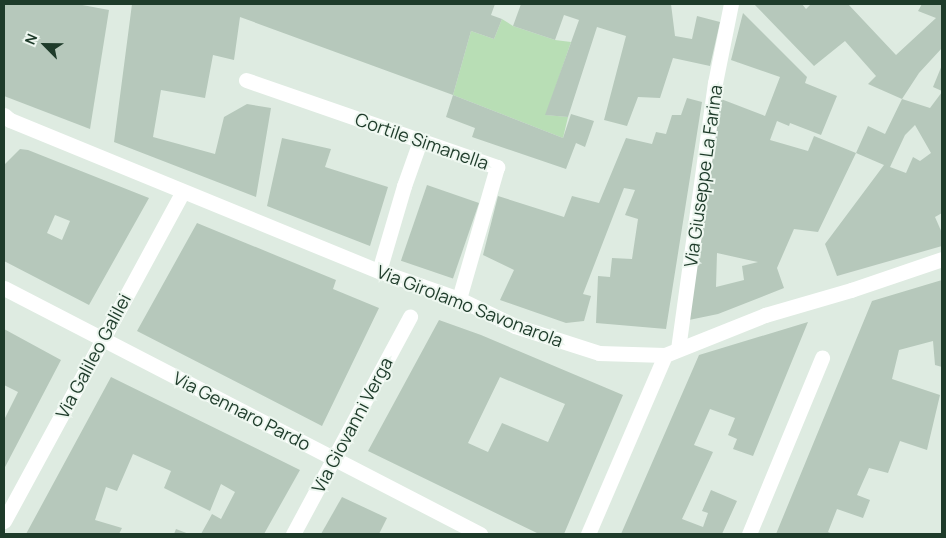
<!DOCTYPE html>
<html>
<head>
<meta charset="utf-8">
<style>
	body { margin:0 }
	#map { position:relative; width:946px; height:538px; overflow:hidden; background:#deebe1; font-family:Manrope,sans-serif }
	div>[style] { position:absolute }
	.green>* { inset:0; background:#b8deb5 }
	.building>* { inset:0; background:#b6c8bb; transform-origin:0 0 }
	.service>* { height:15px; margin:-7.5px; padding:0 7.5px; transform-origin:7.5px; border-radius:7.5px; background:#fff }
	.minor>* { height:15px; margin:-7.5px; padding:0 7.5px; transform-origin:7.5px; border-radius:7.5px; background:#fff }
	span { translate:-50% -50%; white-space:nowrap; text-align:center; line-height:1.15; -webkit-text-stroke:4px #eef7f0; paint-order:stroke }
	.street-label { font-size:18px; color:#1e3b2a }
	.frame { position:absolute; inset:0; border:5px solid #1e3b2a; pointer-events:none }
	.north { position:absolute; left:20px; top:20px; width:50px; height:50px; -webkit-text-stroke:4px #eef7f0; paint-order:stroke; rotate:293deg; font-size:14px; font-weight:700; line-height:20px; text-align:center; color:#1e3b2a }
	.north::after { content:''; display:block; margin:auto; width:18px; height:22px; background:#1e3b2a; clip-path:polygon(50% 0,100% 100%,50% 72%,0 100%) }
</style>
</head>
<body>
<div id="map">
	<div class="green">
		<i style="clip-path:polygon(502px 19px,513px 26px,555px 40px,571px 42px,546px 115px,568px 117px,563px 138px,453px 95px,471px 31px,494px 39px)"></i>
	</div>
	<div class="building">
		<i style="clip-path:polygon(4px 4px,77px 4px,109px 10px,90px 129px,4px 96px)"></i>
		<i style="clip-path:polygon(132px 4px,495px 4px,491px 15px,502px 19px,494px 39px,471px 31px,453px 95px,563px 138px,571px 114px,594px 121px,585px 147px,576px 143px,566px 169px,472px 137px,475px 128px,446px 117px,453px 95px,240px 17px,234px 60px,213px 55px,205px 98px,161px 90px,153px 137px,215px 154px,224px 117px,247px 104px,271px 108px,256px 197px,114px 142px)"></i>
		<i style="clip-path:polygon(521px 4px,671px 4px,675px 36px,692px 39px,697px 16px,720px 22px,710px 66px,673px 58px,660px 98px,638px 97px,627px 126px,604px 120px,626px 36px,597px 27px,568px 117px,545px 115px,579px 20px,564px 15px,555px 40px,513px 26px)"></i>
		<i style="clip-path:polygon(754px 4px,802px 4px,806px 9px,811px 4px,848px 4px,896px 55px,936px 18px,918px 11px,922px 4px,942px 4px,942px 48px,919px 73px,902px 99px,868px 84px,876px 76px,845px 41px,814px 66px)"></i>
		<i style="clip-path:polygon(evenodd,743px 13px,807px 77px,805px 83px,837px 96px,821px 135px,790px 123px,789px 126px,777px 121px,770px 140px,808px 151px,814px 136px,856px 153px,818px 232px,794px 229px,777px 268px,784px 288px,718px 314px,689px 320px,721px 99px,765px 116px,780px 77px,731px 60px,743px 13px,717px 253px,753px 261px,758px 262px,742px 266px,744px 280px,716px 287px,717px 253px)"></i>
		<i style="clip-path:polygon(942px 65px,942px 91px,933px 87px)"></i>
		<i style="clip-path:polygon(evenodd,942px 92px,942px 213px,935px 217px,942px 233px,942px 246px,837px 276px,825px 244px,884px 165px,856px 153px,868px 126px,885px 134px,902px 99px,930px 108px,942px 92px,915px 125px,931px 153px,920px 161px,913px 157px,906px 173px,890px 167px,905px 135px,915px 125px)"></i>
		<i style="clip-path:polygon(687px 98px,702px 102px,666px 329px,596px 323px,598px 276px,610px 277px,612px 258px,632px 259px,638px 219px,625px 215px,635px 190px,624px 188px,583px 294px,591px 296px,584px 321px,566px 323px,500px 300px,514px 270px,483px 255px,498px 196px,564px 217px,572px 196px,599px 203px,626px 138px,652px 144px,656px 132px,666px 134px,672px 115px,681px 115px)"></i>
		<i style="clip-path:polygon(282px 138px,331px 149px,325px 167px,388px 187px,370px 246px,267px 206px)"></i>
		<i style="clip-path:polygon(evenodd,20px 149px,28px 150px,149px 198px,89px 305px,4px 261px,4px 165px,20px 149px,55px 215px,70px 221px,62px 240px,47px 233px,55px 215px)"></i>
		<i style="left:427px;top:185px;width:55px;height:80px;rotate:19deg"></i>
		<i style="clip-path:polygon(197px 223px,336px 280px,333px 289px,379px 308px,322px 426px,137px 331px)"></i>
		<i style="clip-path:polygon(942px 280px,942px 367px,935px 365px,933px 341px,899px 350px,892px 379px,940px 395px,927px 450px,900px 441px,888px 473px,869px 468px,857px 495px,870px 500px,863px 518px,837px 509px,828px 532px,833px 534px,776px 534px,872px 301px)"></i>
		<i style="clip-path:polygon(evenodd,439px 320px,481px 335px,623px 395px,564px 534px,539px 534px,368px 451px,439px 320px,500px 377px,565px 404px,548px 442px,502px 423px,488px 452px,468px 443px,500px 377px)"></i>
		<i style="clip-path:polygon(808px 322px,753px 456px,733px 449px,737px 439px,728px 435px,735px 418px,710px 409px,694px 445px,713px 452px,682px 519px,703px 527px,708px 513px,702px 511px,711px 490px,737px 501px,722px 534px,621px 534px,699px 355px)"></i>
		<i style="clip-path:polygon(4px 329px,61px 360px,4px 469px,4px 420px,18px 392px,4px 385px)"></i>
		<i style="clip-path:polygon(111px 377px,300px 470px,264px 534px,201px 534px,212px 514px,221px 519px,235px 492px,221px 484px,210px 511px,164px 488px,171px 471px,133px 454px,117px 491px,106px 487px,95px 520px,122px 528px,119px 534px,26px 534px)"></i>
		<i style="clip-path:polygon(342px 497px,387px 518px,379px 534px,321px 534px)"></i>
		<i style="clip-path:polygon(176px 529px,189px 534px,174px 534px)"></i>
	</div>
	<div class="service">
		<i style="left:246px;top:80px;width:266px;rotate:19.1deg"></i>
		<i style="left:497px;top:167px;width:137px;rotate:106.1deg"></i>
		<i style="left:379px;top:271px;width:89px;rotate:-73.6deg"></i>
		<i style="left:404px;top:186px;width:48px;rotate:-70.4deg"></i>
	</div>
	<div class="minor">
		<i style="left:4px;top:115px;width:8px;rotate:40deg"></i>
		<i style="left:10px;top:120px;width:399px;rotate:22.3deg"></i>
		<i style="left:379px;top:271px;width:85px;rotate:19.3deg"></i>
		<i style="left:459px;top:299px;width:62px;rotate:25.7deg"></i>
		<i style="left:515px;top:326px;width:88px;rotate:17.8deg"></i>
		<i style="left:599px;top:353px;width:66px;rotate:1.7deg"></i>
		<i style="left:665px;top:355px;width:108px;rotate:-21.8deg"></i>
		<i style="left:765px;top:315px;width:90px;rotate:-16.2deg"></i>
		<i style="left:851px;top:290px;width:96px;rotate:-18.8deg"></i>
		<i style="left:4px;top:288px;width:536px;rotate:27.33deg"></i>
		<i style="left:678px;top:349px;width:269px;rotate:-82.1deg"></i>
		<i style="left:715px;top:83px;width:81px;rotate:-78.6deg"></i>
		<i style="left:4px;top:521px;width:375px;rotate:-61.5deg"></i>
		<i style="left:293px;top:534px;width:247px;rotate:-61.7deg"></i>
		<i style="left:588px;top:534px;width:195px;rotate:-66.7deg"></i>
		<i style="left:749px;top:534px;width:191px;rotate:-67.5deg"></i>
	</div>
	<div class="street-label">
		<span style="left:422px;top:141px;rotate:19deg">Cortile Simanella</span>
		<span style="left:703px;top:176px;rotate:-82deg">Via Giuseppe La Farina</span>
		<span style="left:470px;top:306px;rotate:21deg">Via Girolamo Savonarola</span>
		<span style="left:93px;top:356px;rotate:-62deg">Via Galileo Galilei</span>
		<span style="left:242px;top:411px;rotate:27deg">Via Gennaro Pardo</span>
		<span style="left:352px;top:425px;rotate:-62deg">Via Giovanni Verga</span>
	</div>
	<div class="frame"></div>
	<div class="north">N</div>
</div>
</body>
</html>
